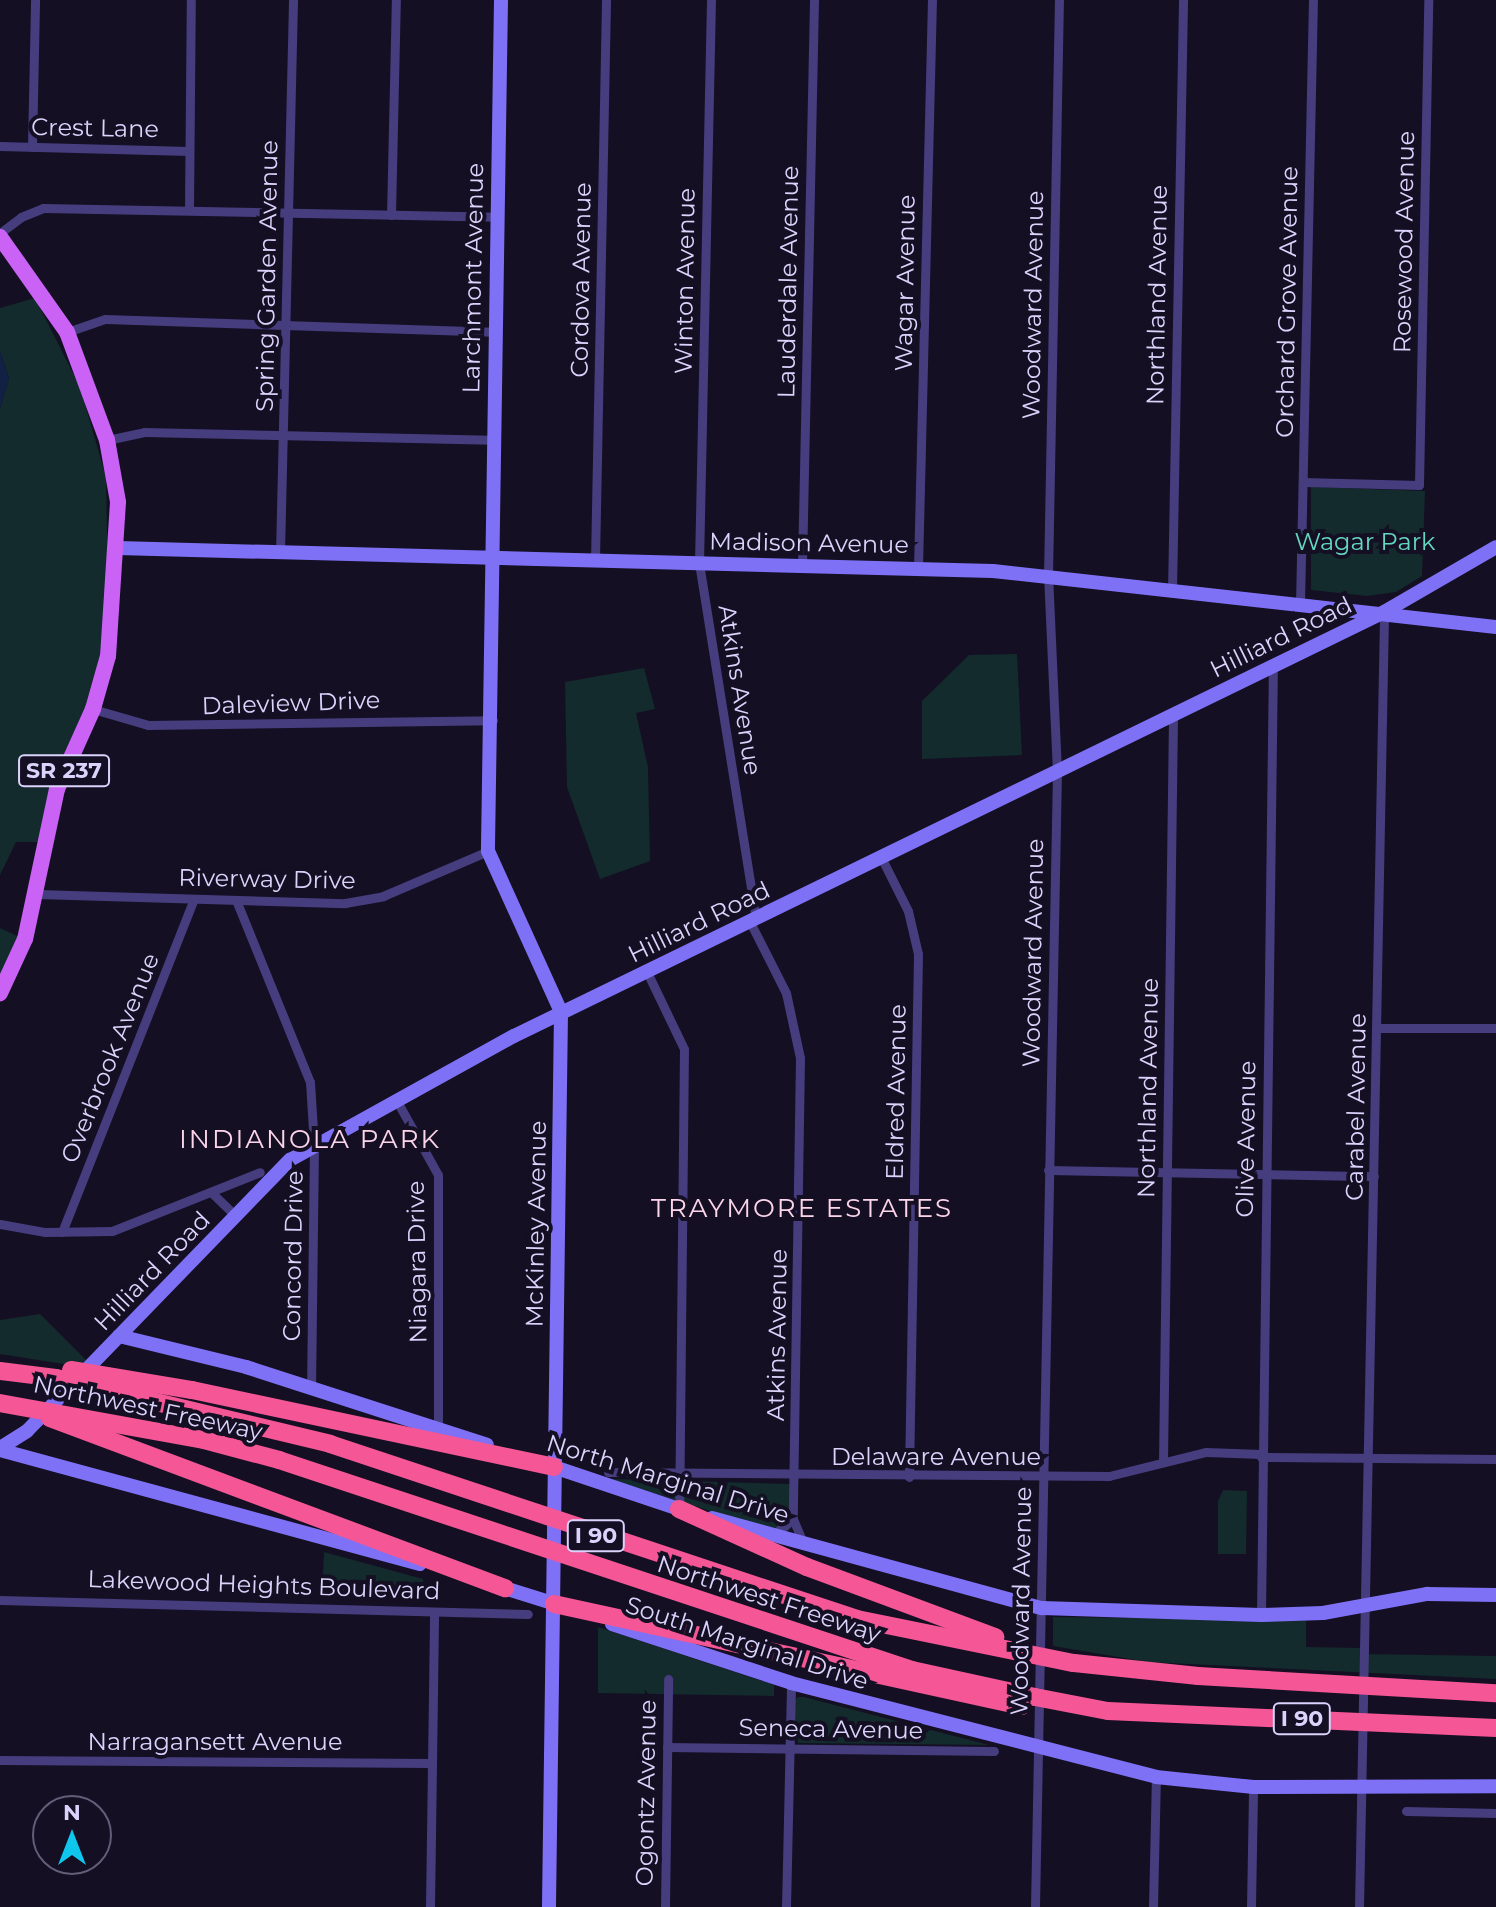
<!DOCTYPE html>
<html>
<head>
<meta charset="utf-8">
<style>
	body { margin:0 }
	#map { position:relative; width:1496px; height:1907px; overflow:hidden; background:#140f22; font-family:Montserrat,sans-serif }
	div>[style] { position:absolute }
	.green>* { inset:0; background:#132b2c }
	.water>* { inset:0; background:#112144 }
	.street>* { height:9px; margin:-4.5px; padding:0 4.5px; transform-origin:4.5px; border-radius:4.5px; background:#453d7e }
	.secondary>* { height:14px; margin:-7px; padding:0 7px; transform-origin:7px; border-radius:7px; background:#7e71f6 }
	.primary>* { height:16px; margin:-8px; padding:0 8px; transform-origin:8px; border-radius:8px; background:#c962f5 }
	.highway>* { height:18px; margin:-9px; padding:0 9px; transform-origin:9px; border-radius:9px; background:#f45696 }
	span { translate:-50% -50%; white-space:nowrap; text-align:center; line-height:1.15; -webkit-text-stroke:8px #140f22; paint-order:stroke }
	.shield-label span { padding:2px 6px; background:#140f22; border:2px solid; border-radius:6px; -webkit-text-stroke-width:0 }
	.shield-label { font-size:22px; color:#dbd3fc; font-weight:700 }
	.street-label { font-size:24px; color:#dbd3fc }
	.park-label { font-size:24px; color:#64d7c3 }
	.neighbourhood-label { font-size:26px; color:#fcd5eb; letter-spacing:2px }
	.north { position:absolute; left:32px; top:1795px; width:80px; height:80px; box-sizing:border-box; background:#140f22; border:2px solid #645d79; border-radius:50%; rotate:0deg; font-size:22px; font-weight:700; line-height:32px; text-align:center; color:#dbd3fc }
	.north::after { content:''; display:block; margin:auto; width:28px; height:36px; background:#0fc6ec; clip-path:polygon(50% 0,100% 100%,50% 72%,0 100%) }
</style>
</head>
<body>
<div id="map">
	<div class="green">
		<i style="clip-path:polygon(35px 298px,80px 387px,106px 477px,109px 642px,42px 842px,16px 842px,0 875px,0 409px,9px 378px,0 351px,0 308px)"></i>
		<i style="clip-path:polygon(1311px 487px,1425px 491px,1422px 576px,1396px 592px,1367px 596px,1311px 590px)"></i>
		<i style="clip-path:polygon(1017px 654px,1022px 755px,922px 759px,922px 701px,969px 655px)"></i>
		<i style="clip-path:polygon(644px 668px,655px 709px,636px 713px,648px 767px,650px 861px,600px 879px,567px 787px,565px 682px)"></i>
		<i style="clip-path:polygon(0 928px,24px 939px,0 975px)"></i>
		<i style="clip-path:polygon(40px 1314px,87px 1361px,82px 1367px,0 1354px,0 1320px)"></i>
		<i style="clip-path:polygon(610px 1479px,792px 1484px,791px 1528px,785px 1535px)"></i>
		<i style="clip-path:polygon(1223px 1490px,1247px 1491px,1246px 1554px,1218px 1554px,1218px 1501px)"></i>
		<i style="clip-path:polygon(324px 1552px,423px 1579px,423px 1599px,322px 1596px)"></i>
		<i style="clip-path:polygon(1053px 1617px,1306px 1620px,1306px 1647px,1362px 1648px,1363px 1654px,1496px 1656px,1496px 1679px,1148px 1662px,1053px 1646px)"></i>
		<i style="clip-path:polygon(598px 1627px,774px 1685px,774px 1696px,598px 1693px)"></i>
		<i style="clip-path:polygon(798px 1697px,804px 1697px,989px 1745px,798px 1743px,793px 1702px)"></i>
	</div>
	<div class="water">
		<i style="clip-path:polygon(0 351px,9px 378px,0 409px)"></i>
	</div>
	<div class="street">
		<i style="left:711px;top:0;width:563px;rotate:91.22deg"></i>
		<i style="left:699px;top:563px;width:361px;rotate:80.9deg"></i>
		<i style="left:0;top:146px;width:189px;rotate:1.5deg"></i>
		<i style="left:32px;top:147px;width:147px;rotate:-88.8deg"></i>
		<i style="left:189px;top:209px;width:209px;rotate:-89.5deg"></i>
		<i style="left:391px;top:215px;width:215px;rotate:-88.7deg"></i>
		<i style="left:0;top:233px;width:26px;rotate:-37deg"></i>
		<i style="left:21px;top:217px;width:24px;rotate:-22deg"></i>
		<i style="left:43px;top:208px;width:454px;rotate:1.1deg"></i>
		<i style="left:67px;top:332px;width:40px;rotate:-18.9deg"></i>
		<i style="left:105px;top:319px;width:388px;rotate:1.9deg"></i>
		<i style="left:107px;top:440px;width:38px;rotate:-12deg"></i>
		<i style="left:144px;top:432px;width:347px;rotate:1.3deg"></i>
		<i style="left:1303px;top:482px;width:116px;rotate:1.5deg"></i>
		<i style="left:1419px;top:485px;width:485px;rotate:-88.9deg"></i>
		<i style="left:280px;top:553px;width:553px;rotate:-88.65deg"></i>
		<i style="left:595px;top:560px;width:560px;rotate:-88.87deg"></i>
		<i style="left:802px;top:565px;width:565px;rotate:-88.78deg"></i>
		<i style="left:918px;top:568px;width:568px;rotate:-88.59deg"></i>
		<i style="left:1172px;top:591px;width:591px;rotate:-88.93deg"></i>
		<i style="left:1300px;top:604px;width:604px;rotate:-88.77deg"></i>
		<i style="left:93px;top:709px;width:57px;rotate:16.2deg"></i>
		<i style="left:148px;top:725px;width:345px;rotate:-0.8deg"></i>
		<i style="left:882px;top:859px;width:58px;rotate:63.4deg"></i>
		<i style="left:908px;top:911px;width:44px;rotate:76.9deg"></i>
		<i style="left:918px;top:954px;width:523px;rotate:90.99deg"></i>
		<i style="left:37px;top:894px;width:308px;rotate:1.7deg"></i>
		<i style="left:345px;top:903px;width:39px;rotate:-10deg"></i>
		<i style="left:383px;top:896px;width:114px;rotate:-23.2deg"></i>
		<i style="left:236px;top:900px;width:196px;rotate:67.9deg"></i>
		<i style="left:310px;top:1082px;width:64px;rotate:86.4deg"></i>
		<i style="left:314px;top:1146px;width:241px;rotate:90.7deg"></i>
		<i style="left:750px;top:922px;width:80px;rotate:63.1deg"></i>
		<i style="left:786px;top:993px;width:66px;rotate:77.8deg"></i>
		<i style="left:800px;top:1058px;width:461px;rotate:90.9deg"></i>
		<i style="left:793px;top:1519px;width:25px;rotate:67deg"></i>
		<i style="left:647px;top:972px;width:85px;rotate:64.3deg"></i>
		<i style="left:684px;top:1049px;width:460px;rotate:90.6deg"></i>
		<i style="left:1378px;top:1028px;width:118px"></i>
		<i style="left:398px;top:1103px;width:82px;rotate:60.9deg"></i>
		<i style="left:438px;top:1175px;width:255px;rotate:90deg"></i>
		<i style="left:1048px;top:1170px;width:326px;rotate:1.1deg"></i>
		<i style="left:212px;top:1193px;width:33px;rotate:44deg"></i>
		<i style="left:0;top:1224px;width:46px;rotate:10.1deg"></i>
		<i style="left:45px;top:1232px;width:67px;rotate:-0.9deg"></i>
		<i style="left:112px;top:1231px;width:159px;rotate:-21.7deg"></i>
		<i style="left:62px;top:1232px;width:358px;rotate:-68.4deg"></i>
		<i style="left:1261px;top:1457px;width:235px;rotate:0.5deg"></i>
		<i style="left:1163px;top:1462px;width:748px;rotate:-89.23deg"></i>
		<i style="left:608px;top:1472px;width:501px;rotate:0.46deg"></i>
		<i style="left:1109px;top:1476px;width:100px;rotate:-13.9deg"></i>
		<i style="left:1206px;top:1452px;width:55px;rotate:2.1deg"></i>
		<i style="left:774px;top:1534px;width:24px;rotate:-38deg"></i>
		<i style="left:0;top:1600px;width:528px;rotate:1.52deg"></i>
		<i style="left:1261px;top:1615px;width:951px;rotate:-89.28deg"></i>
		<i style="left:667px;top:1747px;width:327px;rotate:0.7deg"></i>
		<i style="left:0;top:1760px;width:431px;rotate:0.4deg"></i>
		<i style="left:1406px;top:1811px;width:90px;rotate:1.3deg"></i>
		<i style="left:430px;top:1907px;width:295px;rotate:-89.2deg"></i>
		<i style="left:665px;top:1907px;width:228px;rotate:-89.2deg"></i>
		<i style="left:786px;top:1907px;width:224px;rotate:-88.7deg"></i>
		<i style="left:1035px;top:1907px;width:1135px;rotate:-88.89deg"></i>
		<i style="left:1057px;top:772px;width:196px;rotate:-92.6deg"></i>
		<i style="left:1048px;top:576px;width:576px;rotate:-88.91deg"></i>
		<i style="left:1153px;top:1907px;width:130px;rotate:-88.7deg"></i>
		<i style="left:1251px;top:1907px;width:120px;rotate:-89deg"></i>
		<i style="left:1359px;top:1907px;width:1295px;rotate:-88.89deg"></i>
	</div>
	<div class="secondary">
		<i style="left:501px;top:0;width:851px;rotate:90.88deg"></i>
		<i style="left:488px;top:851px;width:177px;rotate:65.6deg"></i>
		<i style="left:561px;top:1012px;width:895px;rotate:90.77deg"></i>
		<i style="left:118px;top:548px;width:875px;rotate:1.51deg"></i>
		<i style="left:993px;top:571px;width:506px;rotate:6.35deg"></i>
		<i style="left:119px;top:1336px;width:131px;rotate:13.7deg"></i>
		<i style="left:246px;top:1367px;width:253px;rotate:17.9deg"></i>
		<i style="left:0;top:1448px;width:32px;rotate:-32deg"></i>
		<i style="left:27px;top:1431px;width:378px;rotate:-45.9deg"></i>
		<i style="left:290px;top:1160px;width:256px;rotate:-29deg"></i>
		<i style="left:514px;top:1036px;width:968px;rotate:-25.98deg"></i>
		<i style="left:1384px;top:612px;width:129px;rotate:-30.1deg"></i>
		<i style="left:0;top:1450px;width:435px;rotate:15.2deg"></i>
		<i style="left:548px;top:1465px;width:148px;rotate:18.6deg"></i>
		<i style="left:712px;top:1518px;width:342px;rotate:15.3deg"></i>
		<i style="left:1042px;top:1608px;width:219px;rotate:1.8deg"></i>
		<i style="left:1261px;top:1615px;width:62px;rotate:-1.8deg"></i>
		<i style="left:1323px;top:1613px;width:106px;rotate:-10.4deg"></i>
		<i style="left:1427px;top:1594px;width:69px;rotate:0.8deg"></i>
		<i style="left:498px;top:1586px;width:67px;rotate:17.4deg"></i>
		<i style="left:612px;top:1624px;width:188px;rotate:18.2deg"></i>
		<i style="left:791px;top:1683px;width:377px;rotate:14.4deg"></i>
		<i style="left:1156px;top:1777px;width:98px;rotate:5.9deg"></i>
		<i style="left:1253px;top:1787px;width:243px;rotate:-0.2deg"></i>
	</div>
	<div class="primary">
		<i style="left:0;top:237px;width:116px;rotate:54.8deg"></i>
		<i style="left:67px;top:332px;width:115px;rotate:69.7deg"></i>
		<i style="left:107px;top:440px;width:63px;rotate:79.9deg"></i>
		<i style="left:118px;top:502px;width:154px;rotate:93.7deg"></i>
		<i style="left:108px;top:656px;width:55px;rotate:105.8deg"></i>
		<i style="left:93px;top:709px;width:88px;rotate:114.2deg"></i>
		<i style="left:57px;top:789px;width:153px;rotate:102deg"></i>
		<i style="left:25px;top:939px;width:60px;rotate:114.8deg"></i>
	</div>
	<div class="highway">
		<i style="left:71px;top:1370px;width:123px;rotate:9.4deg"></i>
		<i style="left:192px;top:1390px;width:370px;rotate:12deg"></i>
		<i style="left:0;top:1371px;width:56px;rotate:7.1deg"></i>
		<i style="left:56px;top:1378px;width:282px;rotate:13.5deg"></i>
		<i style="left:330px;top:1444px;width:555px;rotate:18.37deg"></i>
		<i style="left:857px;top:1619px;width:221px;rotate:11.5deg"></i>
		<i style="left:1074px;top:1663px;width:125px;rotate:6deg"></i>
		<i style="left:1198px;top:1676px;width:298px;rotate:3.3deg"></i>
		<i style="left:0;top:1403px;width:207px;rotate:10.3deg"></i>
		<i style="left:204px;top:1440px;width:78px;rotate:14.9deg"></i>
		<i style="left:279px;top:1460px;width:667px;rotate:18.35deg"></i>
		<i style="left:912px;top:1670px;width:126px;rotate:12.4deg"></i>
		<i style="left:1035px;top:1697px;width:74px;rotate:10.9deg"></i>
		<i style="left:1108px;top:1711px;width:388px;rotate:2.5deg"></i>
		<i style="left:50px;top:1418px;width:486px;rotate:20.5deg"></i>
		<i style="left:679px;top:1509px;width:141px;rotate:24.4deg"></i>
		<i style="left:807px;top:1567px;width:201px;rotate:20.4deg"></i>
		<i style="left:554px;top:1604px;width:479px;rotate:12.3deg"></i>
	</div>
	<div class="shield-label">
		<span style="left:64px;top:771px">SR 237</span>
		<span style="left:596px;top:1536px">I 90</span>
		<span style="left:1302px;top:1719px">I 90</span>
	</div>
	<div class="street-label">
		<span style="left:95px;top:128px;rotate:1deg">Crest Lane</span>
		<span style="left:1404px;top:242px;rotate:-89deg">Rosewood Avenue</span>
		<span style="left:267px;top:276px;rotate:-89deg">Spring Garden Avenue</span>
		<span style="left:473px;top:278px;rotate:-89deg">Larchmont Avenue</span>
		<span style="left:581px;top:280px;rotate:-89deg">Cordova Avenue</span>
		<span style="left:685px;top:281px;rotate:-89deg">Winton Avenue</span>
		<span style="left:788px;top:282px;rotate:-89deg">Lauderdale Avenue</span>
		<span style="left:905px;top:283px;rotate:-89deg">Wagar Avenue</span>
		<span style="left:1157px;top:295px;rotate:-89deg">Northland Avenue</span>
		<span style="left:1287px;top:302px;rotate:-89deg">Orchard Grove Avenue</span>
		<span style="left:1033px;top:305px;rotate:-89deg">Woodward Avenue</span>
		<span style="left:809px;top:543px;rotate:1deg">Madison Avenue</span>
		<span style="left:1281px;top:637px;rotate:-26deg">Hilliard Road</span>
		<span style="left:740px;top:690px;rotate:81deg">Atkins Avenue</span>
		<span style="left:291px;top:703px;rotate:-2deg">Daleview Drive</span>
		<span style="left:267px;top:879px;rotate:1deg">Riverway Drive</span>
		<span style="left:699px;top:922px;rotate:-26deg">Hilliard Road</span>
		<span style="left:1033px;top:953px;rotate:-89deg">Woodward Avenue</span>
		<span style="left:110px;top:1058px;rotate:-68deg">Overbrook Avenue</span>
		<span style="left:1148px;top:1088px;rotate:-89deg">Northland Avenue</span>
		<span style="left:896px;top:1092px;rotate:-89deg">Eldred Avenue</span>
		<span style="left:1356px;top:1107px;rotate:-89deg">Carabel Avenue</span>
		<span style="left:1246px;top:1139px;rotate:-89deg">Olive Avenue</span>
		<span style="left:536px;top:1224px;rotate:-89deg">McKinley Avenue</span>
		<span style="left:293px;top:1256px;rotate:-89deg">Concord Drive</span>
		<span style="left:417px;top:1262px;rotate:-91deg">Niagara Drive</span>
		<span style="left:152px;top:1271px;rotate:-46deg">Hilliard Road</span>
		<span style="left:777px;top:1335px;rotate:-89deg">Atkins Avenue</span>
		<span style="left:148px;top:1408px;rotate:12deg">Northwest Freeway</span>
		<span style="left:936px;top:1457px">Delaware Avenue</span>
		<span style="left:668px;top:1479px;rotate:17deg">North Marginal Drive</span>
		<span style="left:264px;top:1585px;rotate:2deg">Lakewood Heights Boulevard</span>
		<span style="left:769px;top:1599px;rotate:18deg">Northwest Freeway</span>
		<span style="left:1021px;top:1601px;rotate:-89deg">Woodward Avenue</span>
		<span style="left:747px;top:1643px;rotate:18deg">South Marginal Drive</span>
		<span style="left:831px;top:1729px;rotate:1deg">Seneca Avenue</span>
		<span style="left:215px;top:1742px">Narragansett Avenue</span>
		<span style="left:646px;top:1793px;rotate:-89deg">Ogontz Avenue</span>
	</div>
	<div class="park-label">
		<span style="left:1365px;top:542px">Wagar Park</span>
	</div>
	<div class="neighbourhood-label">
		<span style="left:310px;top:1140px">INDIANOLA PARK</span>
		<span style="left:802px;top:1209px">TRAYMORE ESTATES</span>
	</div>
	<div class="north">N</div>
</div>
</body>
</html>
